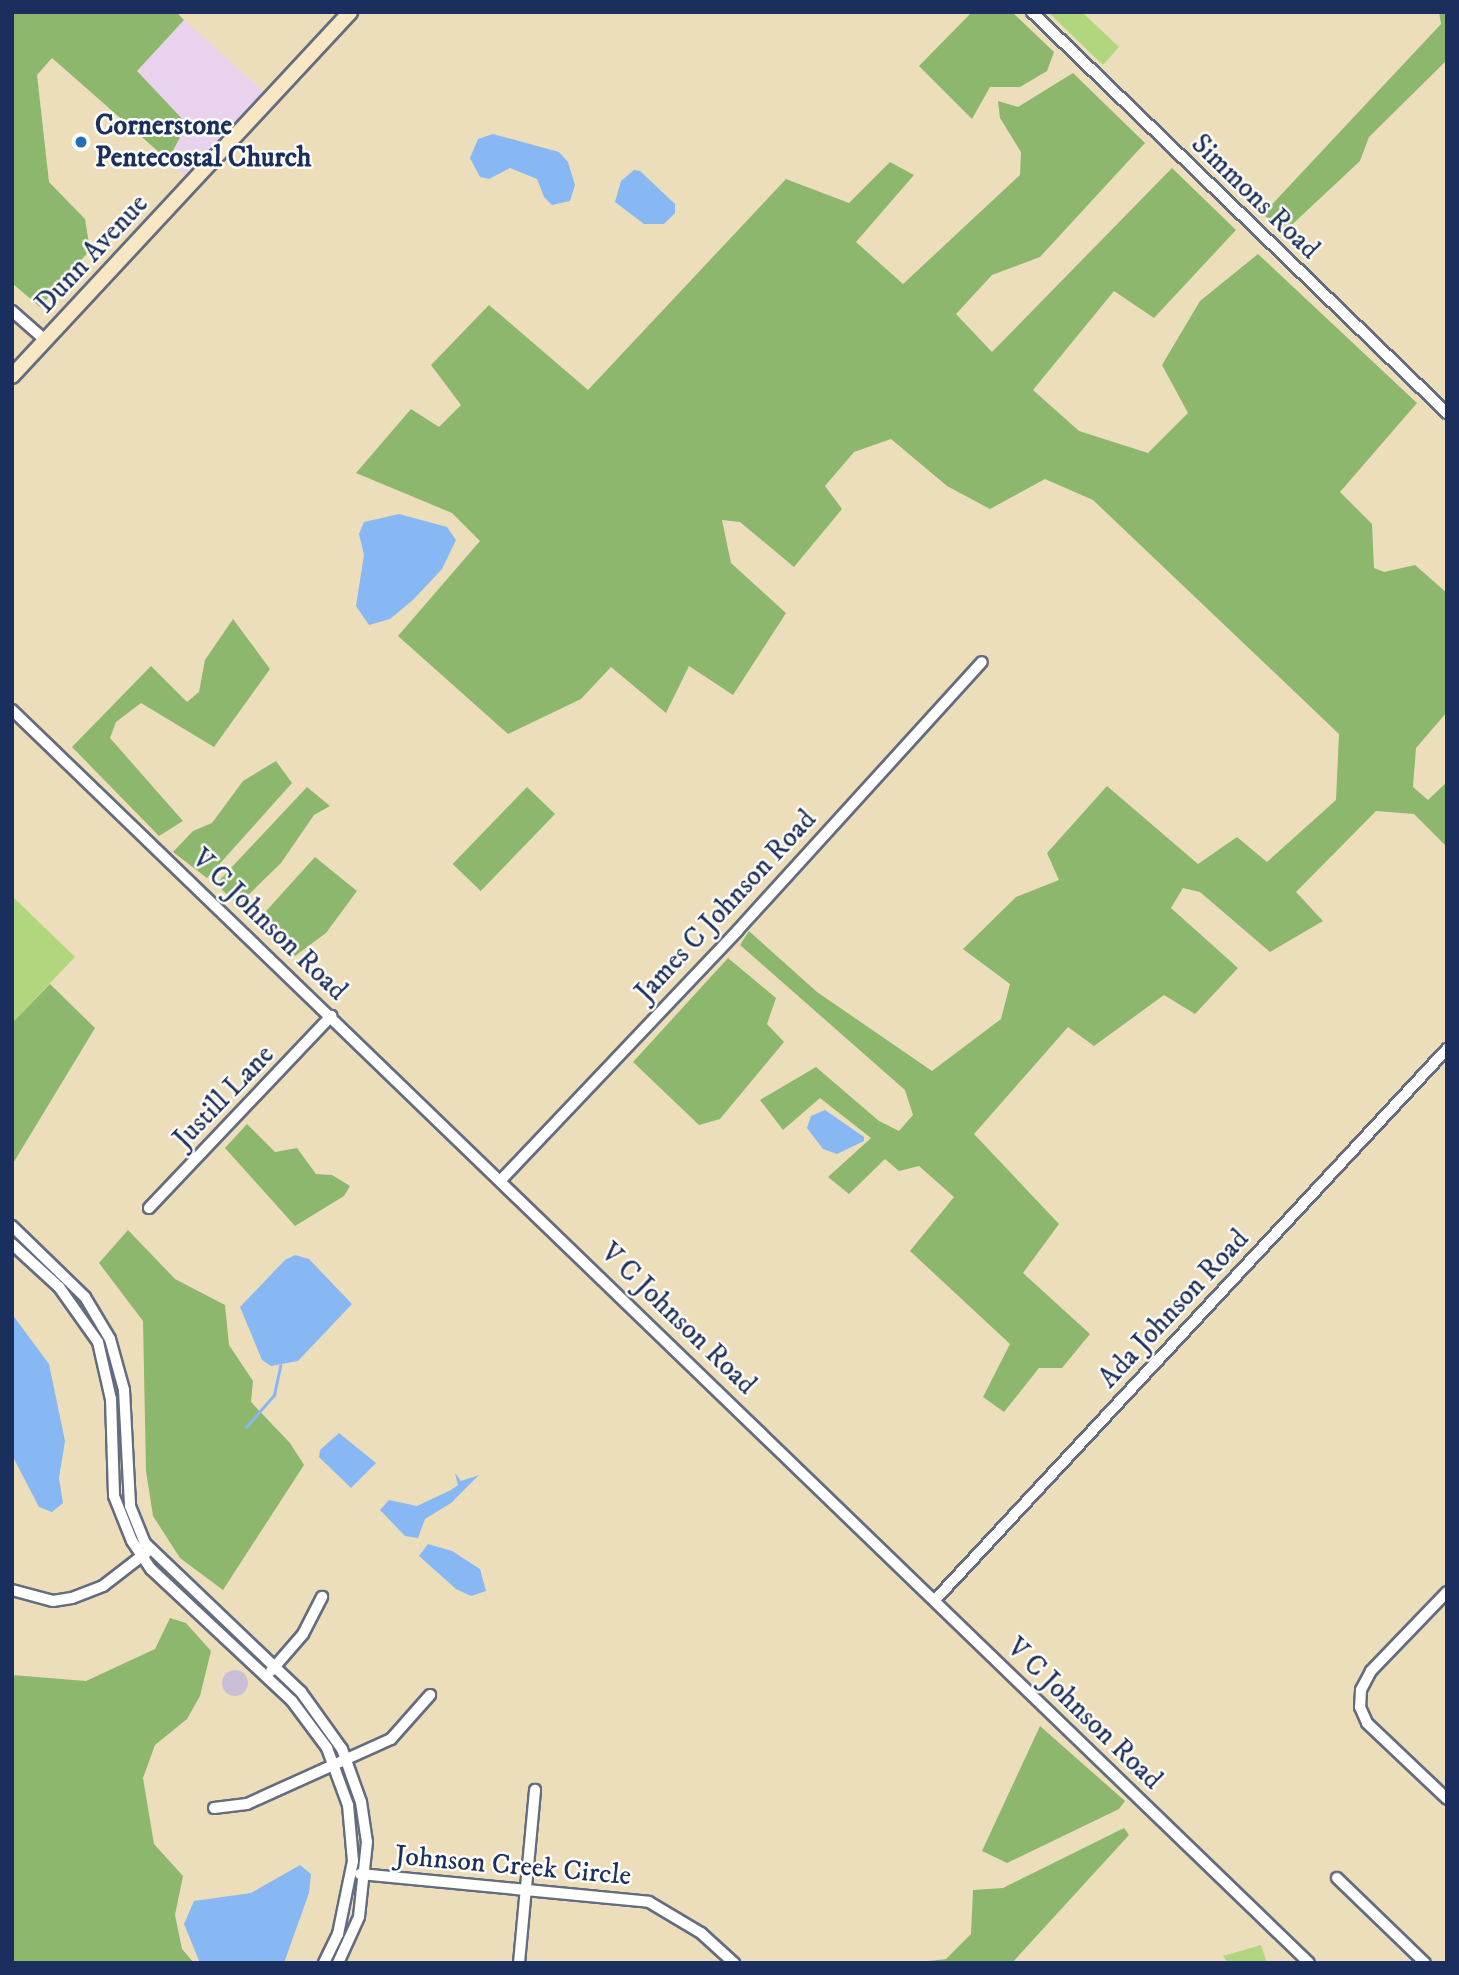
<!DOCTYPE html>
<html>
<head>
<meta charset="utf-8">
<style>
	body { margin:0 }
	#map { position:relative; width:1459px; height:1975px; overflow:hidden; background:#eddebb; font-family:"IM FELL DW Pica",serif }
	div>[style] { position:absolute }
	.built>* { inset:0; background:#e9d2ed }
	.industrial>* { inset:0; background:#c9bfd7 }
	.round { border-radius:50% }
	.green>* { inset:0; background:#b2d67e }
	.forest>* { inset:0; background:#8db76d; transform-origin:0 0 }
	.water>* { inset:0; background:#87b8f3 }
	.stream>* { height:2.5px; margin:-1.25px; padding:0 1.25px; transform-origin:1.25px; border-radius:1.25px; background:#87b8f3 }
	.roads { filter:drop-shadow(2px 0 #646c7f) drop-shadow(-2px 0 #646c7f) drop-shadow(0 2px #646c7f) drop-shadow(0 -2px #646c7f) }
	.minor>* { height:10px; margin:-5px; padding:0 5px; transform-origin:5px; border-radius:5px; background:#fff }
	.secondary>* { height:14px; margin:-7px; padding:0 7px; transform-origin:7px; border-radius:7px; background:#f7e8c3 }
	.dots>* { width:19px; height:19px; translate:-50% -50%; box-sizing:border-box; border:4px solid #fdfcf7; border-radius:50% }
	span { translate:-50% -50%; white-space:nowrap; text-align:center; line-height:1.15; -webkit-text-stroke:5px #fdfcf7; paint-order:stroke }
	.poi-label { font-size:28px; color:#1b2f5e; font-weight:700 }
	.left { translate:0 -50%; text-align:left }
	.street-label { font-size:28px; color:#1b2f5e }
	.frame { position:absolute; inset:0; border:14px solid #1b2f5e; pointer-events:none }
</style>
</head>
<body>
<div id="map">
	<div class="built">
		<i style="clip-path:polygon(184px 20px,265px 93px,185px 176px,168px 160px,187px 124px,137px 71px)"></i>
	</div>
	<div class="industrial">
		<i class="round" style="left:222px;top:1670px;width:26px;height:26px"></i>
	</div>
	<div class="green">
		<i style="clip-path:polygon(1048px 12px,1082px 12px,1119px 47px,1103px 65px)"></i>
		<i style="clip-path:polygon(12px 896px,75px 957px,12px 1023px)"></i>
		<i style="clip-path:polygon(1261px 1945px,1267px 1963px,1228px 1963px,1223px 1956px)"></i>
	</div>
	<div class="forest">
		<i style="clip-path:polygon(12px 12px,176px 12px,184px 20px,137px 71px,187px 124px,168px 160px,52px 58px,37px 75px,49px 182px,85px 219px,90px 250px,40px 307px,12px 283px)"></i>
		<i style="clip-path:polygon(972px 12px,1012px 12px,1054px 52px,1047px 71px,1020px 87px,990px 87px,972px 119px,919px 66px)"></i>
		<i style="clip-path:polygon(1439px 12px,1447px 12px,1447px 60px,1369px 137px,1360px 161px,1283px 233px,1263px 214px,1441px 24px)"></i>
		<i style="clip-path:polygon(1073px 73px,1145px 143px,1040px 257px,992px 275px,956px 314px,992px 352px,1172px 168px,1236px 230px,1154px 318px,1114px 291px,1033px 390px,1079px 431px,1148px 453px,1188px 413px,1162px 365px,1200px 301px,1258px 254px,1417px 403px,1340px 492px,1372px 524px,1374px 568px,1384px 572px,1415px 565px,1447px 593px,1447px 712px,1416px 748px,1413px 787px,1428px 800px,1447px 782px,1447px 847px,1414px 814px,1376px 811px,1296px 892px,1323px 921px,1270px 952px,1200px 892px,1183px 888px,1171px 908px,1238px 968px,1195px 1014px,1164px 995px,1094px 1046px,1068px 1027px,974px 1134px,1059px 1224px,1023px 1273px,1090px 1334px,1062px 1368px,1039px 1368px,1004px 1412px,983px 1397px,1010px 1344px,910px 1251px,954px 1197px,919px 1166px,899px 1171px,885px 1159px,849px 1194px,828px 1177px,871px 1138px,820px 1098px,783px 1130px,760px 1100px,816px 1067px,879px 1121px,899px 1131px,913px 1115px,905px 1090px,740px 945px,749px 931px,817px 992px,932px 1071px,1001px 1019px,1010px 984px,963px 949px,1016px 897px,1059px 880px,1047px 853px,1107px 786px,1198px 864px,1237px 837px,1267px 862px,1336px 800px,1339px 734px,1093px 500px,1045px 479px,990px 509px,947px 486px,891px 439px,854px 452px,825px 486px,842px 509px,794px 567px,740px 522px,722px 520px,731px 563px,786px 613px,733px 695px,689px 666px,666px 713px,611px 667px,581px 699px,508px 734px,398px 636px,480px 541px,452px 513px,356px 473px,411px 409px,439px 427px,461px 405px,431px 365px,489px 305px,588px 390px,786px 179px,849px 203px,890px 162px,914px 175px,856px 242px,903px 284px,1020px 175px,1021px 152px,1000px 118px,998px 101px,1018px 107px)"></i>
		<i style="clip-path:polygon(233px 619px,270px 669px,214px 747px,141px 703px,116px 722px,110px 738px,183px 821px,159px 836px,72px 747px,151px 666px,187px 702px,199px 692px,205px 660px)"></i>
		<i style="clip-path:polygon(276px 761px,292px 783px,207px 878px,173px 852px,193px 831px,212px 823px,243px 781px)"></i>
		<i style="clip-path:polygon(307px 787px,330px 806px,314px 815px,281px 863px,238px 905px,216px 884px)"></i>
		<i style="left:527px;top:787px;width:39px;height:107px;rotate:44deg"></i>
		<i style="clip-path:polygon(315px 857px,357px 891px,326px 933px,295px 956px,258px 920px)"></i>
		<i style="clip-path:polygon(728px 958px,776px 998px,767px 1024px,784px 1042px,720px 1119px,699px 1125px,633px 1062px)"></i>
		<i style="clip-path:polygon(50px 984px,95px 1028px,12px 1165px,12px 1023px)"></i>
		<i style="clip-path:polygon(247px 1124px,275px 1152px,297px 1148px,316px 1174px,332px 1175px,350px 1186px,344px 1196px,295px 1226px,225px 1148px)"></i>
		<i style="clip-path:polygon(128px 1230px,175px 1279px,225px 1305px,229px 1345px,253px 1381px,251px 1402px,290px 1443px,304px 1465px,223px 1590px,180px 1558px,153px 1516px,146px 1471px,143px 1321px,99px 1263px)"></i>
		<i style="clip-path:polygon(170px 1618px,186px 1623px,211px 1651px,200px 1696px,187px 1719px,155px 1745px,143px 1778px,154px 1844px,183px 1876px,175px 1915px,182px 1949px,194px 1963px,12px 1963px,12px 1675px,86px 1681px,155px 1649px)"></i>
		<i style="clip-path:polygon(1040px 1726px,1125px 1801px,1119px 1809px,1007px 1863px,982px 1851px)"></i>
		<i style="clip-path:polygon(1124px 1828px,1129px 1835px,1012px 1963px,911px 1963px,946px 1959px,971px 1934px,973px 1890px,1003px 1888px)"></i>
	</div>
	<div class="water">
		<i style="clip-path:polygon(493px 134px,559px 152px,568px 162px,575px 185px,570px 201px,552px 205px,544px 197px,537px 179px,510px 168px,489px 179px,480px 177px,470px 158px,478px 139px)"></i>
		<i style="clip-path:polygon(634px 170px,640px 171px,675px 204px,675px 213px,664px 224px,644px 224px,615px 202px,621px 181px)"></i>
		<i style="clip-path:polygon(399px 514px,447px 527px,456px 540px,442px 569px,414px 599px,390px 619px,369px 625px,356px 606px,364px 555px,359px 534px,364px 522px)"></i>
		<i style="clip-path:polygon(825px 1110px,864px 1137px,864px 1141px,837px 1154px,823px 1149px,807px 1128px,811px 1116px)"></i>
		<i style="clip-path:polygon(295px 1255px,309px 1259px,352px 1304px,298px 1361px,271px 1366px,262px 1360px,240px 1307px,285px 1260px)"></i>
		<i style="clip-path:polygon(12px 1314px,49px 1364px,65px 1441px,59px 1478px,63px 1503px,52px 1512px,39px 1507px,12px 1455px)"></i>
		<i style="clip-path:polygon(339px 1433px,376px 1463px,351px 1488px,319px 1457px,320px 1450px)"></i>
		<i style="clip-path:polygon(455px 1473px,461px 1481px,479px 1475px,451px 1503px,425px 1519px,418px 1538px,405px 1536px,380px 1510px,389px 1500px,417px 1506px,451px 1490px,458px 1485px)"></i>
		<i style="clip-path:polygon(428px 1544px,452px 1551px,480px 1569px,486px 1591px,471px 1596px,456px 1589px,419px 1556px)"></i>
		<i style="clip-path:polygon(300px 1865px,311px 1874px,309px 1893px,284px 1963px,200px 1963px,184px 1924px,194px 1901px,251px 1893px)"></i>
	</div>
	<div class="stream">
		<i style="left:246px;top:1427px;width:43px;rotate:-48.8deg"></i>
		<i style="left:274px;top:1395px;width:30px;rotate:-78deg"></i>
	</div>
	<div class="roads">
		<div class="minor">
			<i style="left:1032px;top:12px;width:577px;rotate:44.02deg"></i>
			<i style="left:12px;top:311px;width:44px;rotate:41.3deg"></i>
			<i style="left:12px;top:710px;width:1803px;rotate:44.01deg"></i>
			<i style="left:501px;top:1180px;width:344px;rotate:-46.5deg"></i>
			<i style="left:738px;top:930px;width:362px;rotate:-47.7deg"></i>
			<i style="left:149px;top:1208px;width:265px;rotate:-46.5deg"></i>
			<i style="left:12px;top:1226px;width:102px;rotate:44.2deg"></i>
			<i style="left:85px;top:1297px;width:49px;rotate:59.2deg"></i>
			<i style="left:110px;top:1339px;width:53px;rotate:74.6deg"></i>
			<i style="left:124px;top:1390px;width:116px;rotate:87deg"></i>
			<i style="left:130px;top:1506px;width:40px;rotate:68deg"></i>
			<i style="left:145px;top:1543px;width:216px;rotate:43.7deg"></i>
			<i style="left:301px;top:1692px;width:70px;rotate:54.3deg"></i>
			<i style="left:342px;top:1749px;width:56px;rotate:70.3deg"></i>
			<i style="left:361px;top:1802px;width:40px;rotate:81.5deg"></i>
			<i style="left:367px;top:1842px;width:75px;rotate:96.1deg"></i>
			<i style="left:359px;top:1917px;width:51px;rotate:114.5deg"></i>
			<i style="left:12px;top:1244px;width:64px;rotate:42.5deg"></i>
			<i style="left:59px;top:1287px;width:67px;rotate:54.7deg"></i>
			<i style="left:98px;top:1342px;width:58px;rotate:77.2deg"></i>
			<i style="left:111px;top:1399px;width:97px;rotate:88.2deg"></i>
			<i style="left:114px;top:1496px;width:48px;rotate:68.2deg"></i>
			<i style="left:132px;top:1541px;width:34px;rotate:56deg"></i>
			<i style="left:151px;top:1569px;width:193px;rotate:43.1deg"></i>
			<i style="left:292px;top:1701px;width:59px;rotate:53.3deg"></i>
			<i style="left:327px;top:1748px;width:61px;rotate:69.8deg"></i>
			<i style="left:348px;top:1805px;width:56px;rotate:84.9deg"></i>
			<i style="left:353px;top:1861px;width:75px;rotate:101.6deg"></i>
			<i style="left:338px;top:1934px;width:32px;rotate:116deg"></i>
			<i style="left:12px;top:1590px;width:42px;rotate:15deg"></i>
			<i style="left:53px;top:1601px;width:19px;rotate:-9deg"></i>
			<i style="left:72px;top:1598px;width:33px;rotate:-21deg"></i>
			<i style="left:103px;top:1586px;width:56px;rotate:-37.7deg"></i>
			<i style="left:1447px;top:1592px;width:110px;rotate:133.9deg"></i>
			<i style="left:1371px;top:1671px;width:21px;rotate:118deg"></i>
			<i style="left:1361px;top:1690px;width:17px;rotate:93deg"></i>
			<i style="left:1360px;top:1707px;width:17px;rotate:66deg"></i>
			<i style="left:1367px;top:1723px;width:110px;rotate:43.5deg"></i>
			<i style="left:935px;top:1600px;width:752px;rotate:-47.1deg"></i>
			<i style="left:271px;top:1671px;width:49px;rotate:-49.1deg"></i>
			<i style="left:303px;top:1634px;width:42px;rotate:-62.8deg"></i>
			<i style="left:214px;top:1808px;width:33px;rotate:-7deg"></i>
			<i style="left:247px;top:1804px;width:158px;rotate:-24.3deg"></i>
			<i style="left:391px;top:1739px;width:59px;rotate:-48.4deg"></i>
			<i style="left:360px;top:1874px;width:290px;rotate:5.5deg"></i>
			<i style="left:649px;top:1902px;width:61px;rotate:30.8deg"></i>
			<i style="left:701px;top:1933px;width:45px;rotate:42.3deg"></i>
			<i style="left:1337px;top:1878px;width:122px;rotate:44deg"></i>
			<i style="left:519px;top:1963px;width:174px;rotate:-84.7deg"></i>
		</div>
		<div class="secondary">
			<i style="left:12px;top:376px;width:497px;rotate:-47.1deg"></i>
		</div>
	</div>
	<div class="dots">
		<i style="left:81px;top:142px;background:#1f6fb2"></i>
	</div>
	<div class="poi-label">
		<span class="left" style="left:95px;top:142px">Cornerstone<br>Pentecostal Church</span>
	</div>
	<div class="street-label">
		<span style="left:1255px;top:197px;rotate:44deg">Simmons Road</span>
		<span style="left:92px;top:254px;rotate:-47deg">Dunn Avenue</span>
		<span style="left:726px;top:906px;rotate:-47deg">James C Johnson Road</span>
		<span style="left:269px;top:925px;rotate:44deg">V C Johnson Road</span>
		<span style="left:224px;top:1097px;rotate:-46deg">Justill Lane</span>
		<span style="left:1174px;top:1309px;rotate:-47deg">Ada Johnson Road</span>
		<span style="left:678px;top:1319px;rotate:44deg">V C Johnson Road</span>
		<span style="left:1084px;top:1714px;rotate:44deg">V C Johnson Road</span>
		<span style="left:513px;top:1866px;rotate:5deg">Johnson Creek Circle</span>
	</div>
	<div class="frame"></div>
</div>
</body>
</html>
